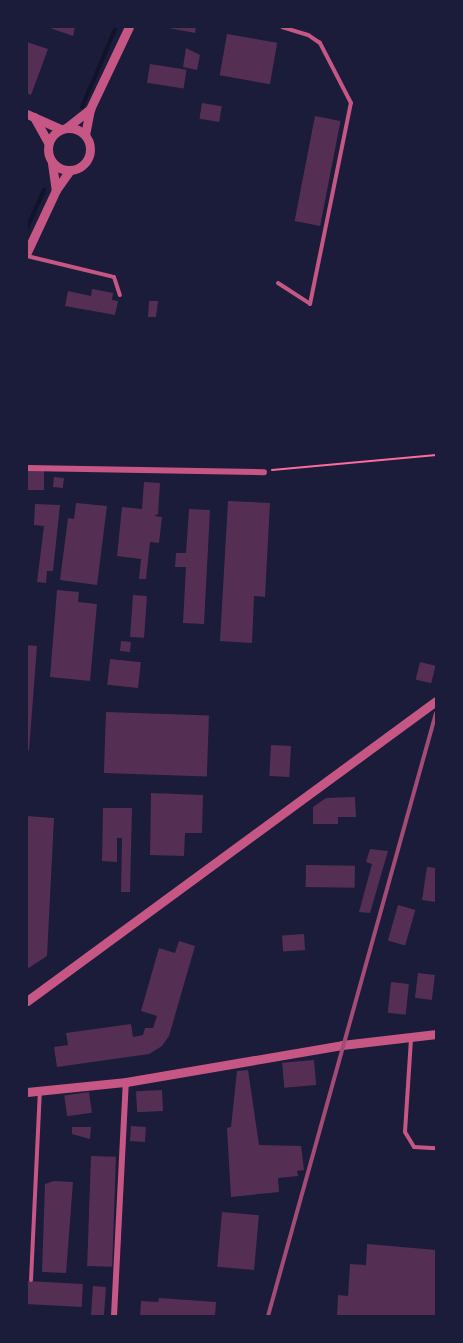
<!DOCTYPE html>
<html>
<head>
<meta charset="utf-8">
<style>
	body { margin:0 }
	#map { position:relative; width:463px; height:1343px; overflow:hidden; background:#1b1b3a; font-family:"Playfair Display",serif }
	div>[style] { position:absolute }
	.stream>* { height:4px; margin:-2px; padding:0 2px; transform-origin:2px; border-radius:2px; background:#12122b }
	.building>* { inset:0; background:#542f53; transform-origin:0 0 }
	.path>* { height:2px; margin:-1px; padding:0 1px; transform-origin:1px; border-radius:1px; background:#ff6b9d }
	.service>* { height:4px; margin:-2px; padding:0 2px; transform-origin:2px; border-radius:2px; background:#c65784 }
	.minor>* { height:6px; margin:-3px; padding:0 3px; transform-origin:3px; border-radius:3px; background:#c65784 }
	.tertiary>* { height:9px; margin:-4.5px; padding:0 4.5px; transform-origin:4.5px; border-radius:4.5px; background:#c65784 }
	.tertiary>.ring { margin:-4.5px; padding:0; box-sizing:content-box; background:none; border:9px solid #c65784; border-radius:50% }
	.rail>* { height:4px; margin:-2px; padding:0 2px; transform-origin:2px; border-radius:2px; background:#a44b75 }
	span { translate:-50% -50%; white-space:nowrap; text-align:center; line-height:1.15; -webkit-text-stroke:6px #1b1b3a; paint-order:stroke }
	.frame { position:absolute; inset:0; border:28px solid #1b1b3a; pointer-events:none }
</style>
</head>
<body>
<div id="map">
	<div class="stream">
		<i style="left:82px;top:107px;width:87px;rotate:-67deg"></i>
		<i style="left:27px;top:228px;width:42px;rotate:-65.9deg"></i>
	</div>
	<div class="building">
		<i style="clip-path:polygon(47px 27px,75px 27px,73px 36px)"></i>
		<i style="clip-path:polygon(163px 27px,196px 27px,195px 33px)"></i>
		<i style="left:227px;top:34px;width:51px;height:42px;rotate:10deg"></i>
		<i style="clip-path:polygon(27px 42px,48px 49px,31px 95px,27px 93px)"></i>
		<i style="clip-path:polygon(186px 48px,200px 55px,197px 70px,183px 67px)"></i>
		<i style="left:150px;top:64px;width:37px;height:19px;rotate:9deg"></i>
		<i style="left:202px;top:103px;width:20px;height:16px;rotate:9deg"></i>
		<i style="left:315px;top:116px;width:26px;height:107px;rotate:11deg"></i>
		<i style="clip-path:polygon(92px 289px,113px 293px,112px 300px,118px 301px,115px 315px,65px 306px,68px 291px,91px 296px)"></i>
		<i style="clip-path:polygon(149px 301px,158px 301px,156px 317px,148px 317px)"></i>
		<i style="left:44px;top:470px;width:20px;height:17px;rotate:90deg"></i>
		<i style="left:54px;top:477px;width:10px;height:10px;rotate:6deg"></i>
		<i style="clip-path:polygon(144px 482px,160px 483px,158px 514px,154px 516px,162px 517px,159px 543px,150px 542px,146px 579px,139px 579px,141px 559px,117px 556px,122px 507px,142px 509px)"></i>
		<i style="clip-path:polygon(228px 501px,270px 503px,265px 597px,254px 596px,252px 643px,220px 641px)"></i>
		<i style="clip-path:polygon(76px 503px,107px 506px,97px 585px,60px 580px,68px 518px,74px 519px)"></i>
		<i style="clip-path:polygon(35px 504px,60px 505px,53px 571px,47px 571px,46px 583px,37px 582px,44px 526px,34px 525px)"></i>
		<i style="clip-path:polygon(189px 509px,210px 510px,204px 624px,183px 623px,186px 567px,175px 567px,176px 553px,186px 553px)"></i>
		<i style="clip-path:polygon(57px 590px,79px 592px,78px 602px,97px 604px,90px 681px,50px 677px)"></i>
		<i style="left:133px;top:595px;width:14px;height:42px;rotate:4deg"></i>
		<i style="left:121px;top:641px;width:10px;height:10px;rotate:6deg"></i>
		<i style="clip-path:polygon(27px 645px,37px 646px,29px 750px,27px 750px)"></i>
		<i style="left:110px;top:659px;width:31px;height:26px;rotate:6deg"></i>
		<i style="left:420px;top:662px;width:16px;height:18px;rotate:14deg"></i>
		<i style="left:106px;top:712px;width:103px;height:61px;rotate:2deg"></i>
		<i style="left:271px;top:745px;width:20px;height:31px;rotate:3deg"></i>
		<i style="clip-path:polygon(151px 793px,203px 795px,202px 833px,185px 833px,184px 856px,150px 855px)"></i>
		<i style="clip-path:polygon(355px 797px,356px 817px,338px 817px,338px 824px,313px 824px,313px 807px,326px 798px)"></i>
		<i style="clip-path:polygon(103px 808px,132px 808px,130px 892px,121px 892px,122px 838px,117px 838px,117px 862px,102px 861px)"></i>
		<i style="clip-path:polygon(27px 816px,54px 818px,47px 956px,27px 969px)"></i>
		<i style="clip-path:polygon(370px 849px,388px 851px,370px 913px,359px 912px,372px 864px,366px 862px)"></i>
		<i style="left:306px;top:865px;width:49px;height:22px;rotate:1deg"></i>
		<i style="clip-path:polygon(427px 867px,436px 868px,436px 902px,422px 900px)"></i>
		<i style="left:398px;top:905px;width:18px;height:37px;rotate:16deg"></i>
		<i style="left:304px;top:934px;width:16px;height:22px;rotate:86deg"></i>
		<i style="clip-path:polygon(179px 941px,195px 946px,169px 1036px,162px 1046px,149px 1054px,57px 1067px,54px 1047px,68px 1045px,66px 1033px,131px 1024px,133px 1037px,143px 1035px,145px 1028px,153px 1028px,157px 1016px,141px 1011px,159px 948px,175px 953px)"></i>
		<i style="left:418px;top:973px;width:17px;height:25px;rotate:7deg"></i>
		<i style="left:391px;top:982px;width:18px;height:31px;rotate:6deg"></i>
		<i style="left:314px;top:1060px;width:25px;height:32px;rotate:85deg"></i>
		<i style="clip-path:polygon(248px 1070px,259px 1145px,301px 1146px,304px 1170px,297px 1171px,298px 1176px,278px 1178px,279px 1192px,231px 1197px,227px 1128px,231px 1127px,237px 1071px)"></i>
		<i style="left:162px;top:1090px;width:21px;height:26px;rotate:87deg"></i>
		<i style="left:89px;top:1092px;width:21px;height:25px;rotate:82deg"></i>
		<i style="left:131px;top:1126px;width:15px;height:15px;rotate:4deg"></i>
		<i style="clip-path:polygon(72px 1127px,91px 1127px,90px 1139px,72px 1134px)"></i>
		<i style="left:91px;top:1156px;width:25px;height:110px;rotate:2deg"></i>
		<i style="clip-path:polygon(54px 1181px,73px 1182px,66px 1273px,42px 1272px,45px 1184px)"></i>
		<i style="left:222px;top:1212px;width:37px;height:55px;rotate:5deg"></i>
		<i style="clip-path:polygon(367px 1244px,436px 1250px,436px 1316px,337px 1316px,338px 1295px,348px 1296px,350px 1264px,366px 1265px)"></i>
		<i style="left:27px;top:1281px;width:56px;height:23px;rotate:3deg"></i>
		<i style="left:93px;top:1286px;width:13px;height:30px;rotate:4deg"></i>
		<i style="clip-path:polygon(159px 1298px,216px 1302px,215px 1316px,140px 1316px,141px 1301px,158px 1302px)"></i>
	</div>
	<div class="path">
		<i style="left:272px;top:470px;width:165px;rotate:-5.2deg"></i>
	</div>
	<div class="service">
		<i style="left:27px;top:256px;width:89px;rotate:13.6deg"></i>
		<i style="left:114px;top:277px;width:19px;rotate:72deg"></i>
		<i style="left:278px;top:283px;width:38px;rotate:33deg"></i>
		<i style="left:310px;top:304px;width:205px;rotate:-78.5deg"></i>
		<i style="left:351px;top:103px;width:68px;rotate:-117.3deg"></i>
		<i style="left:320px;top:43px;width:14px;rotate:-146deg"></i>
		<i style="left:308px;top:35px;width:27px;rotate:-163deg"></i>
		<i style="left:411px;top:1039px;width:93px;rotate:93.7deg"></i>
		<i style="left:405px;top:1132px;width:17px;rotate:59deg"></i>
		<i style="left:414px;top:1147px;width:22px;rotate:3deg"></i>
		<i style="left:31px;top:1280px;width:188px;rotate:-87.3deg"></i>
	</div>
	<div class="minor">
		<i style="left:27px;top:468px;width:237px;rotate:1deg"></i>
		<i style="left:114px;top:1316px;width:234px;rotate:-87.1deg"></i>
	</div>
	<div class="tertiary">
		<i style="left:27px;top:114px;width:37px;rotate:24deg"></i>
		<i style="left:34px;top:117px;width:29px;rotate:61deg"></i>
		<i class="ring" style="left:48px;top:128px;width:33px;height:33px"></i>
		<i style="left:66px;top:128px;width:31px;rotate:-38deg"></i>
		<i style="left:85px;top:135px;width:26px;rotate:-79deg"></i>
		<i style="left:90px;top:109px;width:91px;rotate:-64.6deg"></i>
		<i style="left:52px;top:163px;width:27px;rotate:82deg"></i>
		<i style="left:27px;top:252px;width:68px;rotate:-64.9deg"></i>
		<i style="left:56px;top:190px;width:24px;rotate:-55deg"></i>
		<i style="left:27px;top:1001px;width:507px;rotate:-36.26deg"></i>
		<i style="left:27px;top:1092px;width:100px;rotate:-5.8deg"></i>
		<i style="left:126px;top:1082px;width:219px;rotate:-9.7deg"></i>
		<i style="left:342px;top:1045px;width:95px;rotate:-6.7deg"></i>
	</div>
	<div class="rail">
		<i style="left:268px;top:1316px;width:626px;rotate:-74.43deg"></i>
	</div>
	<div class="frame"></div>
</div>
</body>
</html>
